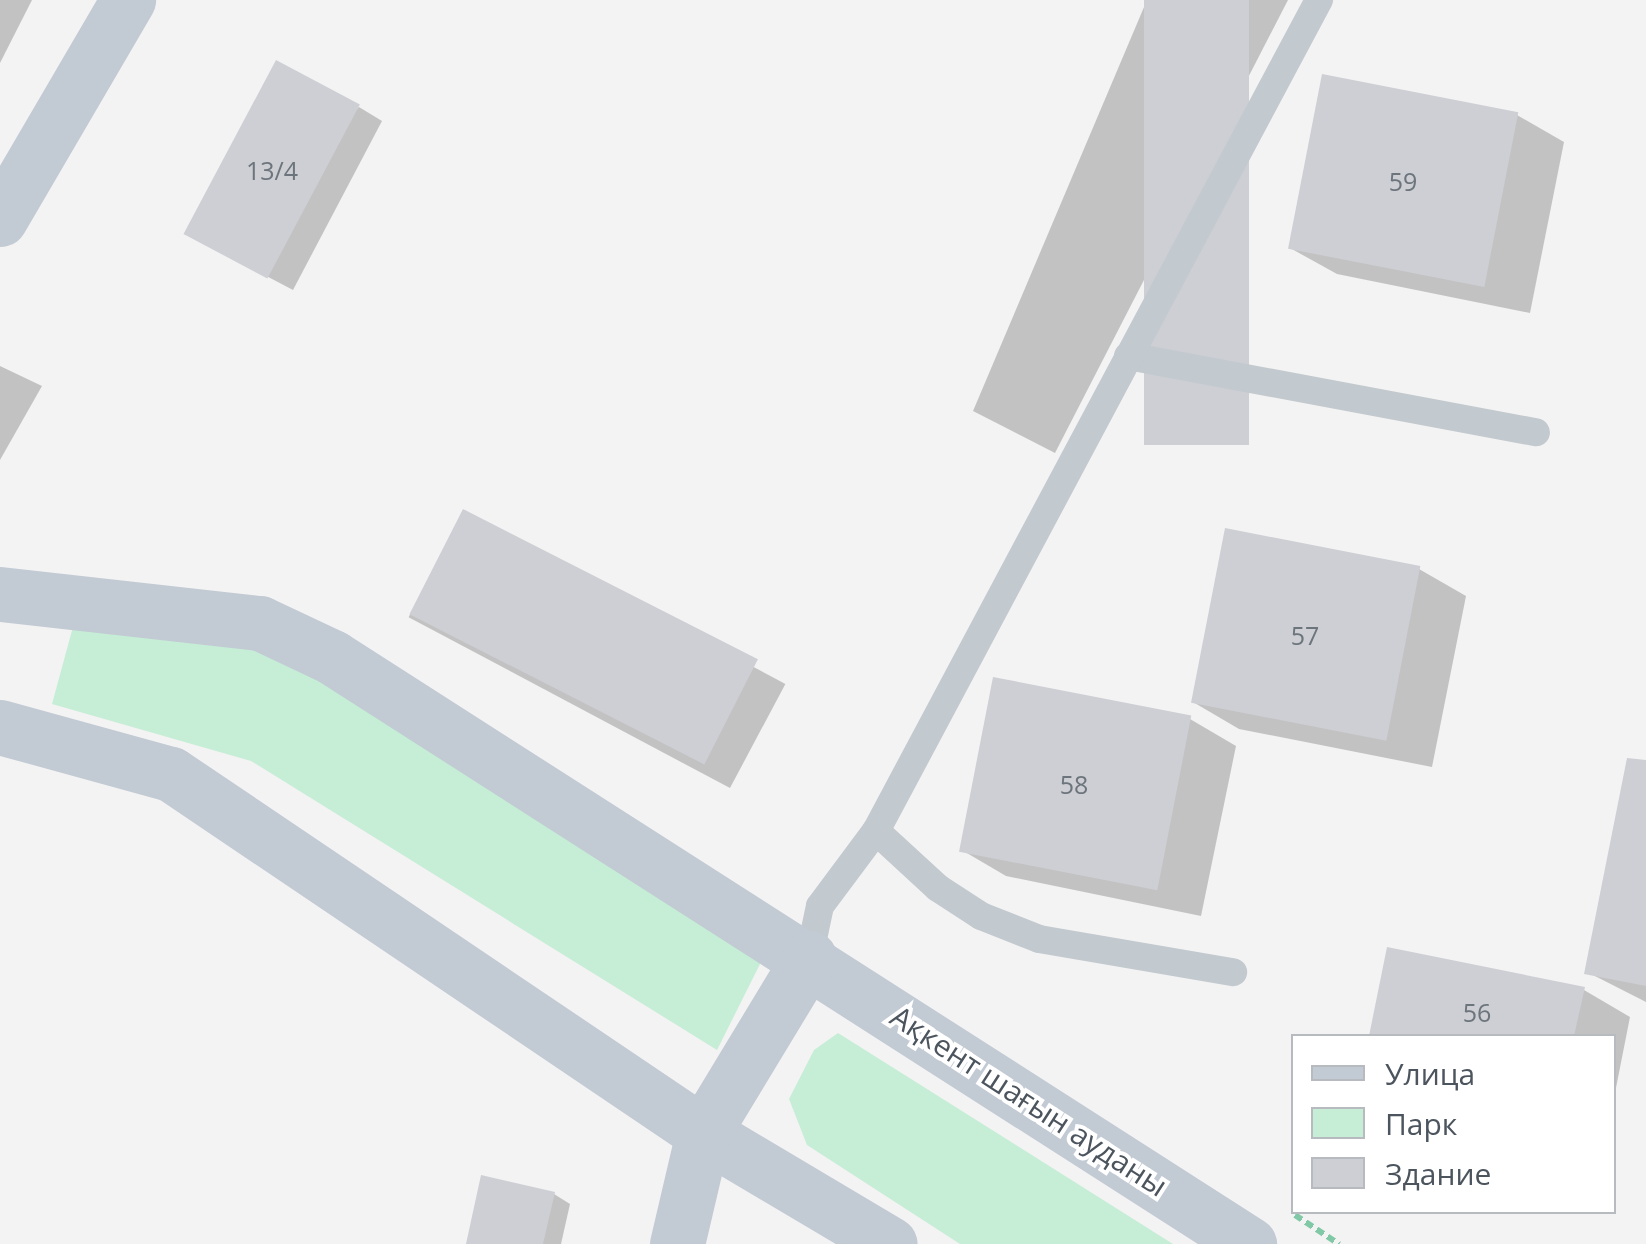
<!DOCTYPE html>
<html>
<head>
<meta charset="utf-8">
<style>
	body { margin:0 }
	#map { position:relative; width:1646px; height:1244px; overflow:hidden; background:#f4f3f3; font-family:"Open Sans",sans-serif }
	div>[style] { position:absolute }
	.green>* { inset:0; background:#c6edd6 }
	.shadow>* { inset:0; background:#0003; transform-origin:0 0 }
	.building>* { inset:0; background:#cdcfd4; transform-origin:0 0 }
	.path>* { height:6px; margin-top:-3px; transform-origin:0; background:repeating-linear-gradient(90deg,#81c8a7 0 8px,transparent 0 13px) }
	.lane>* { height:28px; margin:-14px; padding:0 14px; transform-origin:14px; border-radius:14px; background:#c2c9cf }
	.secondary>* { height:55px; margin:-27.5px; padding:0 27.5px; transform-origin:27.5px; border-radius:27.5px; background:#c2cad4 }
	span { translate:-50% -50%; white-space:nowrap; text-align:center; line-height:1.15; -webkit-text-stroke:8px #fff; paint-order:stroke }
	.number-label { font-size:25px; color:#6c747c }
	.number-label span { -webkit-text-stroke-width:0 }
	.street-label { font-size:30px; color:#4c555e }
	.legend { position:absolute; left:1291px; top:1034px; width:325px; height:180px; box-sizing:border-box; background:#fff; border:2px solid #b7bbbf; margin:0; padding:12px 18px; list-style:none; font-size:30px; color:#4c555e }
	.legend li { display:flex; align-items:center; gap:20px; height:50px }
	.legend b { width:50px; border:2px solid #b7bbbf }
</style>
</head>
<body>
<div id="map">
	<div class="green">
		<i style="clip-path:polygon(74px 623px,272px 648px,764px 956px,717px 1050px,251px 761px,52px 704px)"></i>
		<i style="clip-path:polygon(838px 1033px,1173px 1244px,960px 1244px,807px 1145px,789px 1099px,814px 1050px)"></i>
	</div>
	<div class="shadow">
		<i style="clip-path:polygon(0 0,32px 0,0 63px)"></i>
		<i style="clip-path:polygon(1147px 0,1288px 0,1055px 453px,973px 411px)"></i>
		<i style="clip-path:polygon(359px 107px,382px 121px,293px 290px,211px 247px)"></i>
		<i style="clip-path:polygon(1517px 115px,1564px 142px,1530px 313px,1337px 274px,1290px 248px)"></i>
		<i style="clip-path:polygon(0 366px,42px 386px,0 460px)"></i>
		<i style="left:464px;top:513px;width:364px;height:118px;rotate:28deg"></i>
		<i style="clip-path:polygon(1419px 569px,1466px 596px,1432px 767px,1239px 729px,1193px 702px)"></i>
		<i style="clip-path:polygon(1190px 719px,1236px 746px,1201px 916px,1006px 876px,960px 849px)"></i>
		<i style="clip-path:polygon(1646px 806px,1646px 1002px,1587px 972px)"></i>
		<i style="clip-path:polygon(1389px 950px,1584px 990px,1630px 1017px,1614px 1098px,1614px 1036px,1371px 1036px)"></i>
		<i style="clip-path:polygon(554px 1194px,570px 1204px,561px 1244px,468px 1244px)"></i>
	</div>
	<div class="building">
		<i style="left:1144px;top:0;width:105px;height:445px"></i>
		<i style="left:276px;top:60px;width:95px;height:197px;rotate:28deg"></i>
		<i style="left:1322px;top:74px;width:200px;height:178px;rotate:11deg"></i>
		<i style="left:463px;top:509px;width:331px;height:118px;rotate:27deg"></i>
		<i style="left:1225px;top:528px;width:199px;height:178px;rotate:11deg"></i>
		<i style="left:993px;top:677px;width:202px;height:178px;rotate:11deg"></i>
		<i style="clip-path:polygon(1627px 758px,1646px 760px,1646px 986px,1584px 974px)"></i>
		<i style="clip-path:polygon(1387px 947px,1585px 987px,1574px 1036px,1369px 1036px)"></i>
		<i style="clip-path:polygon(481px 1175px,555px 1192px,543px 1244px,466px 1244px)"></i>
	</div>
	<div class="path">
		<i style="left:1295px;top:1215px;width:53px;rotate:33.4deg"></i>
	</div>
	<div class="lane">
		<i style="left:1128px;top:356px;width:415px;rotate:10.6deg"></i>
		<i style="left:876px;top:831px;width:84px;rotate:42.6deg"></i>
		<i style="left:938px;top:888px;width:51px;rotate:33.1deg"></i>
		<i style="left:981px;top:916px;width:62px;rotate:21.6deg"></i>
		<i style="left:1039px;top:939px;width:197px;rotate:9.7deg"></i>
		<i style="left:809px;top:958px;width:53px;rotate:-78.1deg"></i>
		<i style="left:820px;top:906px;width:94px;rotate:-53.3deg"></i>
		<i style="left:876px;top:831px;width:942px;rotate:-61.94deg"></i>
	</div>
	<div class="secondary">
		<i style="left:0;top:219px;width:254px;rotate:-59.7deg"></i>
		<i style="left:0;top:594px;width:262px;rotate:6.4deg"></i>
		<i style="left:260px;top:623px;width:80px;rotate:25.3deg"></i>
		<i style="left:332px;top:657px;width:1089px;rotate:32.62deg"></i>
		<i style="left:0;top:727px;width:177px;rotate:15.4deg"></i>
		<i style="left:171px;top:774px;width:642px;rotate:34.01deg"></i>
		<i style="left:703px;top:1133px;width:217px;rotate:30.7deg"></i>
		<i style="left:677px;top:1244px;width:114px;rotate:-76.8deg"></i>
		<i style="left:703px;top:1133px;width:205px;rotate:-58.8deg"></i>
	</div>
	<div class="number-label">
		<span style="left:272px;top:170px">13/4</span>
		<span style="left:1403px;top:181px">59</span>
		<span style="left:1305px;top:635px">57</span>
		<span style="left:1074px;top:784px">58</span>
		<span style="left:1477px;top:1012px">56</span>
	</div>
	<div class="street-label">
		<span style="left:1029px;top:1101px;rotate:33deg">Ақкент шағын ауданы</span>
	</div>
	<ul class="legend">
	<li><b style="height:12px;background:#c2cad4"></b>Улица</li>
	<li><b style="height:28px;background:#c6edd6"></b>Парк</li>
	<li><b style="height:28px;background:#cdcfd4"></b>Здание</li>
	</ul>
</div>
</body>
</html>
